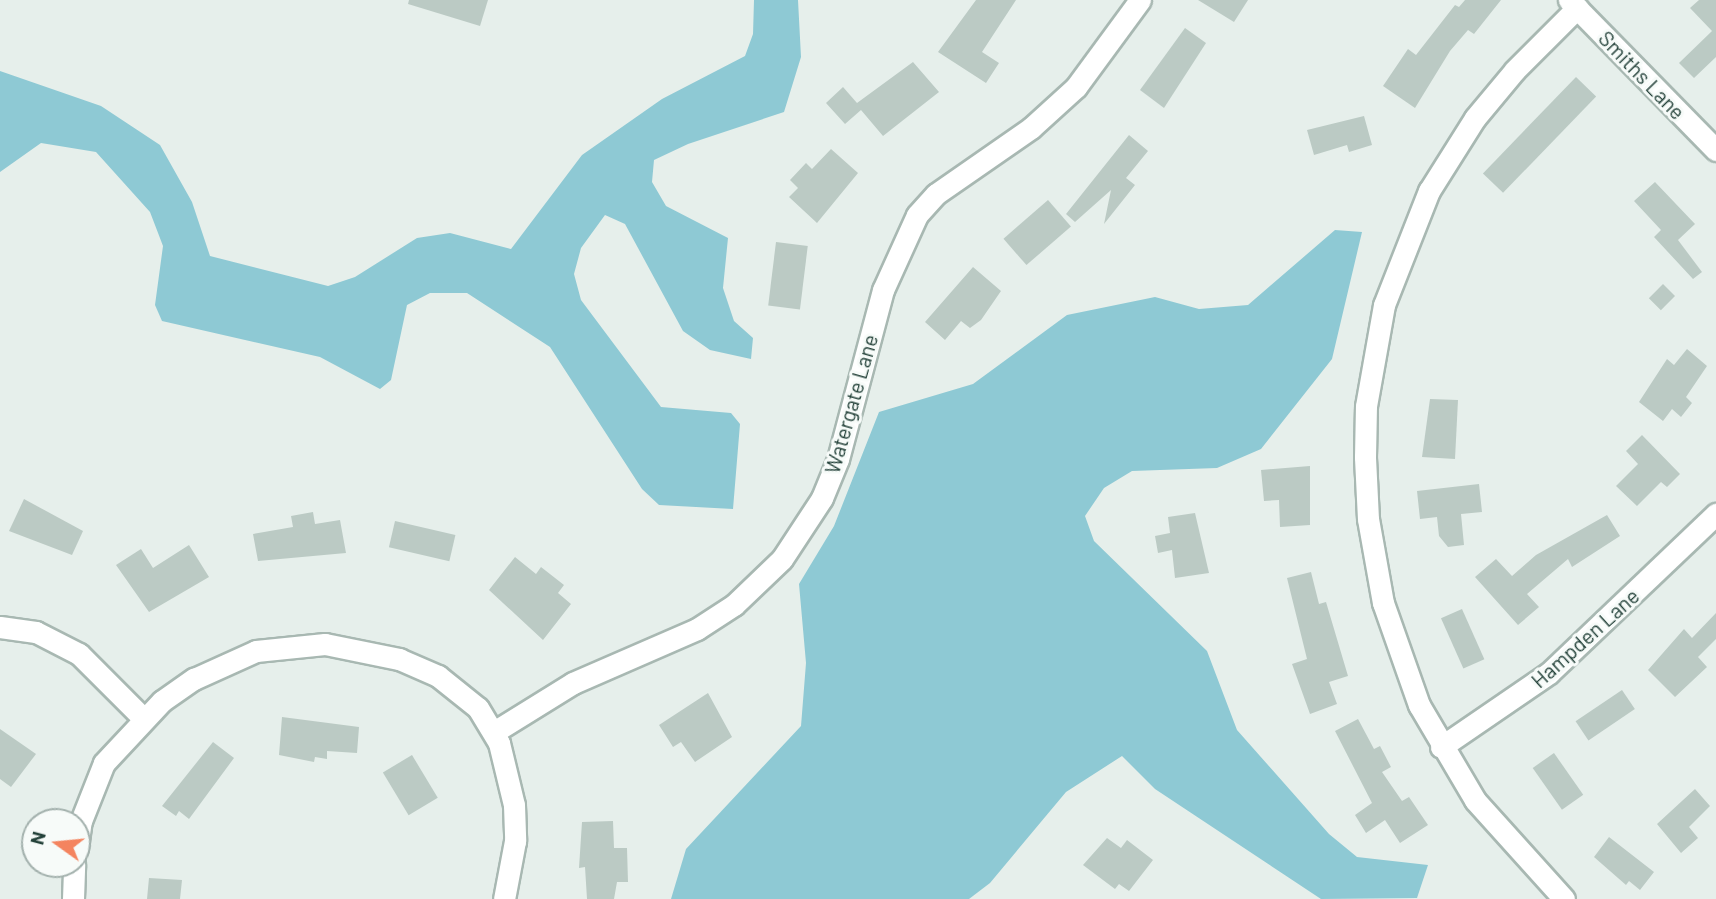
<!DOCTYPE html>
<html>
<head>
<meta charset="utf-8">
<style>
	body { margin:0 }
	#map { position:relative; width:1716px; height:899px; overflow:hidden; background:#e6efeb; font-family:Barlow,sans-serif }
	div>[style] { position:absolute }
	.water>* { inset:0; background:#8ec9d4 }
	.building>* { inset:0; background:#bbcac4; transform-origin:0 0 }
	.roads { filter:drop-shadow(2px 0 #a8b8b2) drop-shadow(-2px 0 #a8b8b2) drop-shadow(0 2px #a8b8b2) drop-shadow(0 -2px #a8b8b2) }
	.minor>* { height:21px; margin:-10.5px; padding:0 10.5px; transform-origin:10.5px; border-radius:10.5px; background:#fff }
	span { translate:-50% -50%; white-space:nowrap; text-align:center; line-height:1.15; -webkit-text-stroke:6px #f7fbf9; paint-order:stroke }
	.street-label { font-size:21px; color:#24423a }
	.north { position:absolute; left:21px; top:808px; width:70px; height:70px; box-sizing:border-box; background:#f7fbf9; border:2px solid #a3b1ad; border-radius:50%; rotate:285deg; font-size:19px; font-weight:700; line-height:28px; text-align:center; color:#24423a }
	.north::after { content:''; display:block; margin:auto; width:24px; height:32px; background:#f4845f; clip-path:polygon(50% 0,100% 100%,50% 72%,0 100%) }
</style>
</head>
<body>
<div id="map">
	<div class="water">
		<i style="clip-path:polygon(754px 0,798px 0,801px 57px,784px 112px,688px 144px,654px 160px,652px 182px,666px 206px,728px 238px,723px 288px,734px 321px,753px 338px,751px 359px,710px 350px,683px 331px,625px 224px,605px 215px,581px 248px,574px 274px,581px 300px,661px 407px,731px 413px,740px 424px,733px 509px,659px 505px,642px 489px,550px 347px,467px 293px,430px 293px,407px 305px,391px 380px,380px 389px,320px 357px,162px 321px,155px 305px,163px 246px,150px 212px,96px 152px,41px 143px,0 172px,0 71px,101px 106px,160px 145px,192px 202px,210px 256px,328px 286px,355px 277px,417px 238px,450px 233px,511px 249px,582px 155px,662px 99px,745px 56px,753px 34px)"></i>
		<i style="clip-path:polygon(1335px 230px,1362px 232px,1332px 359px,1261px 449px,1217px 468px,1132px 471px,1104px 488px,1085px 516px,1094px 541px,1207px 651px,1237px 730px,1329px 834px,1357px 857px,1428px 865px,1417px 898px,1321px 899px,1155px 789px,1122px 756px,1066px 792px,990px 883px,969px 899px,671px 899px,686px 849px,801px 726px,806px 663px,799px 584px,834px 526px,879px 412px,973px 384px,1067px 315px,1155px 297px,1199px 309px,1248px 305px)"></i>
	</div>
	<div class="building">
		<i style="clip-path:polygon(409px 0,488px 0,480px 26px,408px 4px)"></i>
		<i style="clip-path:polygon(976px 0,1016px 0,982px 52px,999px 63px,986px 83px,938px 52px)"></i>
		<i style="clip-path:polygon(1198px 0,1248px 0,1234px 22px)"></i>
		<i style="clip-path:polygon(1465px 0,1501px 0,1474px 34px,1468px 30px,1450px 51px,1415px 108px,1383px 86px,1408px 49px,1416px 55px,1455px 5px,1459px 7px)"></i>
		<i style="clip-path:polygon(1699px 0,1716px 0,1716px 57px,1694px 78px,1679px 63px,1712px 31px,1690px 8px)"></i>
		<i style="clip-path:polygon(1185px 28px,1206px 43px,1164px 108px,1140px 90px)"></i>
		<i style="clip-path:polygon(913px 62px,939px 92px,883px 136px,861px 110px,845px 124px,826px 103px,843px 87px,857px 103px)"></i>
		<i style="left:1576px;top:77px;width:28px;height:134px;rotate:44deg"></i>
		<i style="clip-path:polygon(1364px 116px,1372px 145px,1349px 152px,1347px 145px,1314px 155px,1307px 130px)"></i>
		<i style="clip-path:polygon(1129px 135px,1148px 151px,1126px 178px,1135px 185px,1104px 224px,1111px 190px,1075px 222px,1066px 214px)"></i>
		<i style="clip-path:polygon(831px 149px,858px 173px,817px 223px,789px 197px,798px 188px,790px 180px,806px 163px,812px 169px)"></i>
		<i style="clip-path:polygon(1655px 182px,1695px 224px,1678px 240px,1702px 272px,1693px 279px,1654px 237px,1661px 230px,1634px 201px)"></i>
		<i style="left:1048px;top:200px;width:35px;height:59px;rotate:49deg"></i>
		<i style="left:776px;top:242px;width:32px;height:64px;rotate:7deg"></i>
		<i style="clip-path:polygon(973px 267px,1001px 291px,981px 320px,970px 328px,961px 321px,945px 340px,925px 322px)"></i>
		<i style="left:1663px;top:284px;width:17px;height:20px;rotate:45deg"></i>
		<i style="clip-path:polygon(1687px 349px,1707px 366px,1686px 397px,1692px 403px,1681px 417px,1672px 409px,1663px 421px,1639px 402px,1667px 359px,1674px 365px)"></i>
		<i style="clip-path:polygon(1430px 399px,1458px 400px,1455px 459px,1422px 457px)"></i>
		<i style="clip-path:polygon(1642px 435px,1680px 474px,1667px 487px,1661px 482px,1637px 506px,1616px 486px,1638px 464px,1626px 451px)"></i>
		<i style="clip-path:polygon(1310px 466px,1310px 525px,1280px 527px,1279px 500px,1264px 501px,1261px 470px)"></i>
		<i style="clip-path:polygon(1479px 484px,1482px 512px,1461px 514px,1464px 545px,1448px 547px,1439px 536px,1437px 517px,1420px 519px,1417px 491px)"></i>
		<i style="clip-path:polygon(24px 499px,83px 531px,72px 555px,9px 531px)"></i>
		<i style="clip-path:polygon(313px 512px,315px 524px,340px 520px,346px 553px,258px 561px,253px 534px,293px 527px,291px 516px)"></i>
		<i style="clip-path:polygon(1195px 513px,1209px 573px,1175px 578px,1172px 550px,1158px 553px,1155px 536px,1170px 533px,1168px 517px)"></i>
		<i style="clip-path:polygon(1607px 515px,1620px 536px,1572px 567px,1568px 559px,1527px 594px,1539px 607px,1518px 625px,1475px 577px,1496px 559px,1512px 576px,1536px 555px)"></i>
		<i style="left:395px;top:521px;width:62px;height:27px;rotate:13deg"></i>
		<i style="clip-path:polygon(189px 545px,209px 577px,149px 612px,116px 565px,141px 549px,153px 568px)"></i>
		<i style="clip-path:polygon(515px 557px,536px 574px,541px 567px,564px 585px,558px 593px,571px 604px,543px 640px,489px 590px)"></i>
		<i style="clip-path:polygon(1311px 572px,1319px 604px,1326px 602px,1348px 676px,1329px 682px,1337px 704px,1310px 714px,1292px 664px,1307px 659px,1287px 578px)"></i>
		<i style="left:1462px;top:609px;width:55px;height:23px;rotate:66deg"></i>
		<i style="clip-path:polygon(1716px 613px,1716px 639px,1698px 657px,1707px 667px,1675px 697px,1648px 670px,1684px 629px,1692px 638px)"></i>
		<i style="left:1622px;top:690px;width:23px;height:56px;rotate:56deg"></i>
		<i style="clip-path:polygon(708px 693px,732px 737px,695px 762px,681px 742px,673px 747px,659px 725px)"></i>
		<i style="clip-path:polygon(282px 717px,359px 727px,357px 753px,327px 751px,327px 759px,315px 757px,314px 762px,279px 755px)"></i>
		<i style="clip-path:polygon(1358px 719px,1374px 749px,1380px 746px,1391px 767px,1382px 772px,1402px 801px,1409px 797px,1428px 825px,1400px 843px,1385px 820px,1366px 833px,1355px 815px,1372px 803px,1335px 731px)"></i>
		<i style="clip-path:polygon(0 729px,36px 754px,11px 787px,0 779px)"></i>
		<i style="clip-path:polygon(213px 742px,234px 758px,189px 819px,179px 811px,176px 816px,162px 806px)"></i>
		<i style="left:1554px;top:753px;width:51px;height:26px;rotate:55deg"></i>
		<i style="left:412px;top:755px;width:50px;height:34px;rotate:59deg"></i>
		<i style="clip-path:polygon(1695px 789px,1710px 806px,1689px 827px,1698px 838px,1681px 853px,1657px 824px)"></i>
		<i style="clip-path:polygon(613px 821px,614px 848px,627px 848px,628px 882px,617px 882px,614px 899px,587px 899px,585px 867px,579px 868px,582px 822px)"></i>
		<i style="clip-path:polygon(1609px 837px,1654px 872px,1640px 890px,1629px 881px,1626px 885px,1594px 857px)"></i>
		<i style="clip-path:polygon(1107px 838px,1121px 848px,1127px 840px,1153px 860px,1129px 891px,1119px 884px,1115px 889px,1083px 865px)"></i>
		<i style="clip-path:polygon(149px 878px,182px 880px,180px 899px,147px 899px)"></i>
	</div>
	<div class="roads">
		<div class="minor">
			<i style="left:1569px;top:0;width:210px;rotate:45.6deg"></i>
			<i style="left:0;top:627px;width:36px;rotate:8deg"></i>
			<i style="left:36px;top:632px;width:48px;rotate:27.1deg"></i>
			<i style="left:79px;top:654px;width:91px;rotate:45deg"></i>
			<i style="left:494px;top:732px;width:93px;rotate:-31.8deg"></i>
			<i style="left:573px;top:683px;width:135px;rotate:-23.5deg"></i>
			<i style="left:697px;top:629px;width:44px;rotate:-33deg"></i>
			<i style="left:734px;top:605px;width:66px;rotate:-43.8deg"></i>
			<i style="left:782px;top:559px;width:73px;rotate:-56.7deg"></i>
			<i style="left:822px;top:498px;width:42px;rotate:-67.7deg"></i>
			<i style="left:838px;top:459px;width:175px;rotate:-75.1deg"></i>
			<i style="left:883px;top:290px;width:82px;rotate:-65.6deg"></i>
			<i style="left:917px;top:215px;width:28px;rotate:-48deg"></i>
			<i style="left:936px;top:194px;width:116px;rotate:-34.8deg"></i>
			<i style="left:1031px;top:128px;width:61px;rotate:-42.3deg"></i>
			<i style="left:1076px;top:87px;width:108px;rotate:-53.7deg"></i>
			<i style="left:1441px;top:747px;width:131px;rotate:-34.4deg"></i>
			<i style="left:1549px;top:673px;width:231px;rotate:-43.6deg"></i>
			<i style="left:77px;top:848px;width:27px;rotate:-82deg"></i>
			<i style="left:81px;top:821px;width:62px;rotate:-68.4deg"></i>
			<i style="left:104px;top:763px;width:85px;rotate:-46.9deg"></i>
			<i style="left:162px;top:701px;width:39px;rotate:-35deg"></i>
			<i style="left:194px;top:679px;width:68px;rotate:-24.3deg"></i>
			<i style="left:256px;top:651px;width:69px;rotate:-5.8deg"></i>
			<i style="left:325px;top:644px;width:76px;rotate:11.5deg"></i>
			<i style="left:399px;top:659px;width:43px;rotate:23.6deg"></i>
			<i style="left:438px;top:676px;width:51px;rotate:38.7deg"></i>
			<i style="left:478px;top:708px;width:41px;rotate:59deg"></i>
			<i style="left:499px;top:743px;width:64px;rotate:76.4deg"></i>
			<i style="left:514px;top:805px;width:36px;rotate:88deg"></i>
			<i style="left:515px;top:841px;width:59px;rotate:100.7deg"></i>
			<i style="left:73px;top:899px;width:35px;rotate:-88deg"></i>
			<i style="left:1564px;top:899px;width:133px;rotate:-132deg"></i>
			<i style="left:1475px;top:800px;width:110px;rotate:-120.5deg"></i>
			<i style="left:1419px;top:705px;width:108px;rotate:-109.4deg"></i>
			<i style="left:1383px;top:603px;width:85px;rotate:-100.1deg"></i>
			<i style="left:1368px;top:519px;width:62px;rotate:-92.8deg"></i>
			<i style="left:1365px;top:457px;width:51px;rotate:-88.9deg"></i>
			<i style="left:1366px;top:406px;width:103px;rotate:-79.9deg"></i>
			<i style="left:1384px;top:305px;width:123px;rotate:-68.5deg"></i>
			<i style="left:1429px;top:191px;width:86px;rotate:-57.8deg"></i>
			<i style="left:1475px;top:118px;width:62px;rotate:-50.2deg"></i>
			<i style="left:1515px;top:70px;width:88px;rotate:-45deg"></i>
		</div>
	</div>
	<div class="street-label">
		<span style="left:1642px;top:75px;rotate:46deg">Smiths Lane</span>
		<span style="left:851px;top:404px;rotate:-74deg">Watergate Lane</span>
		<span style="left:1585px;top:638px;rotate:-42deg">Hampden Lane</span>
	</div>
	<div class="north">N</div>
</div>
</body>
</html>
